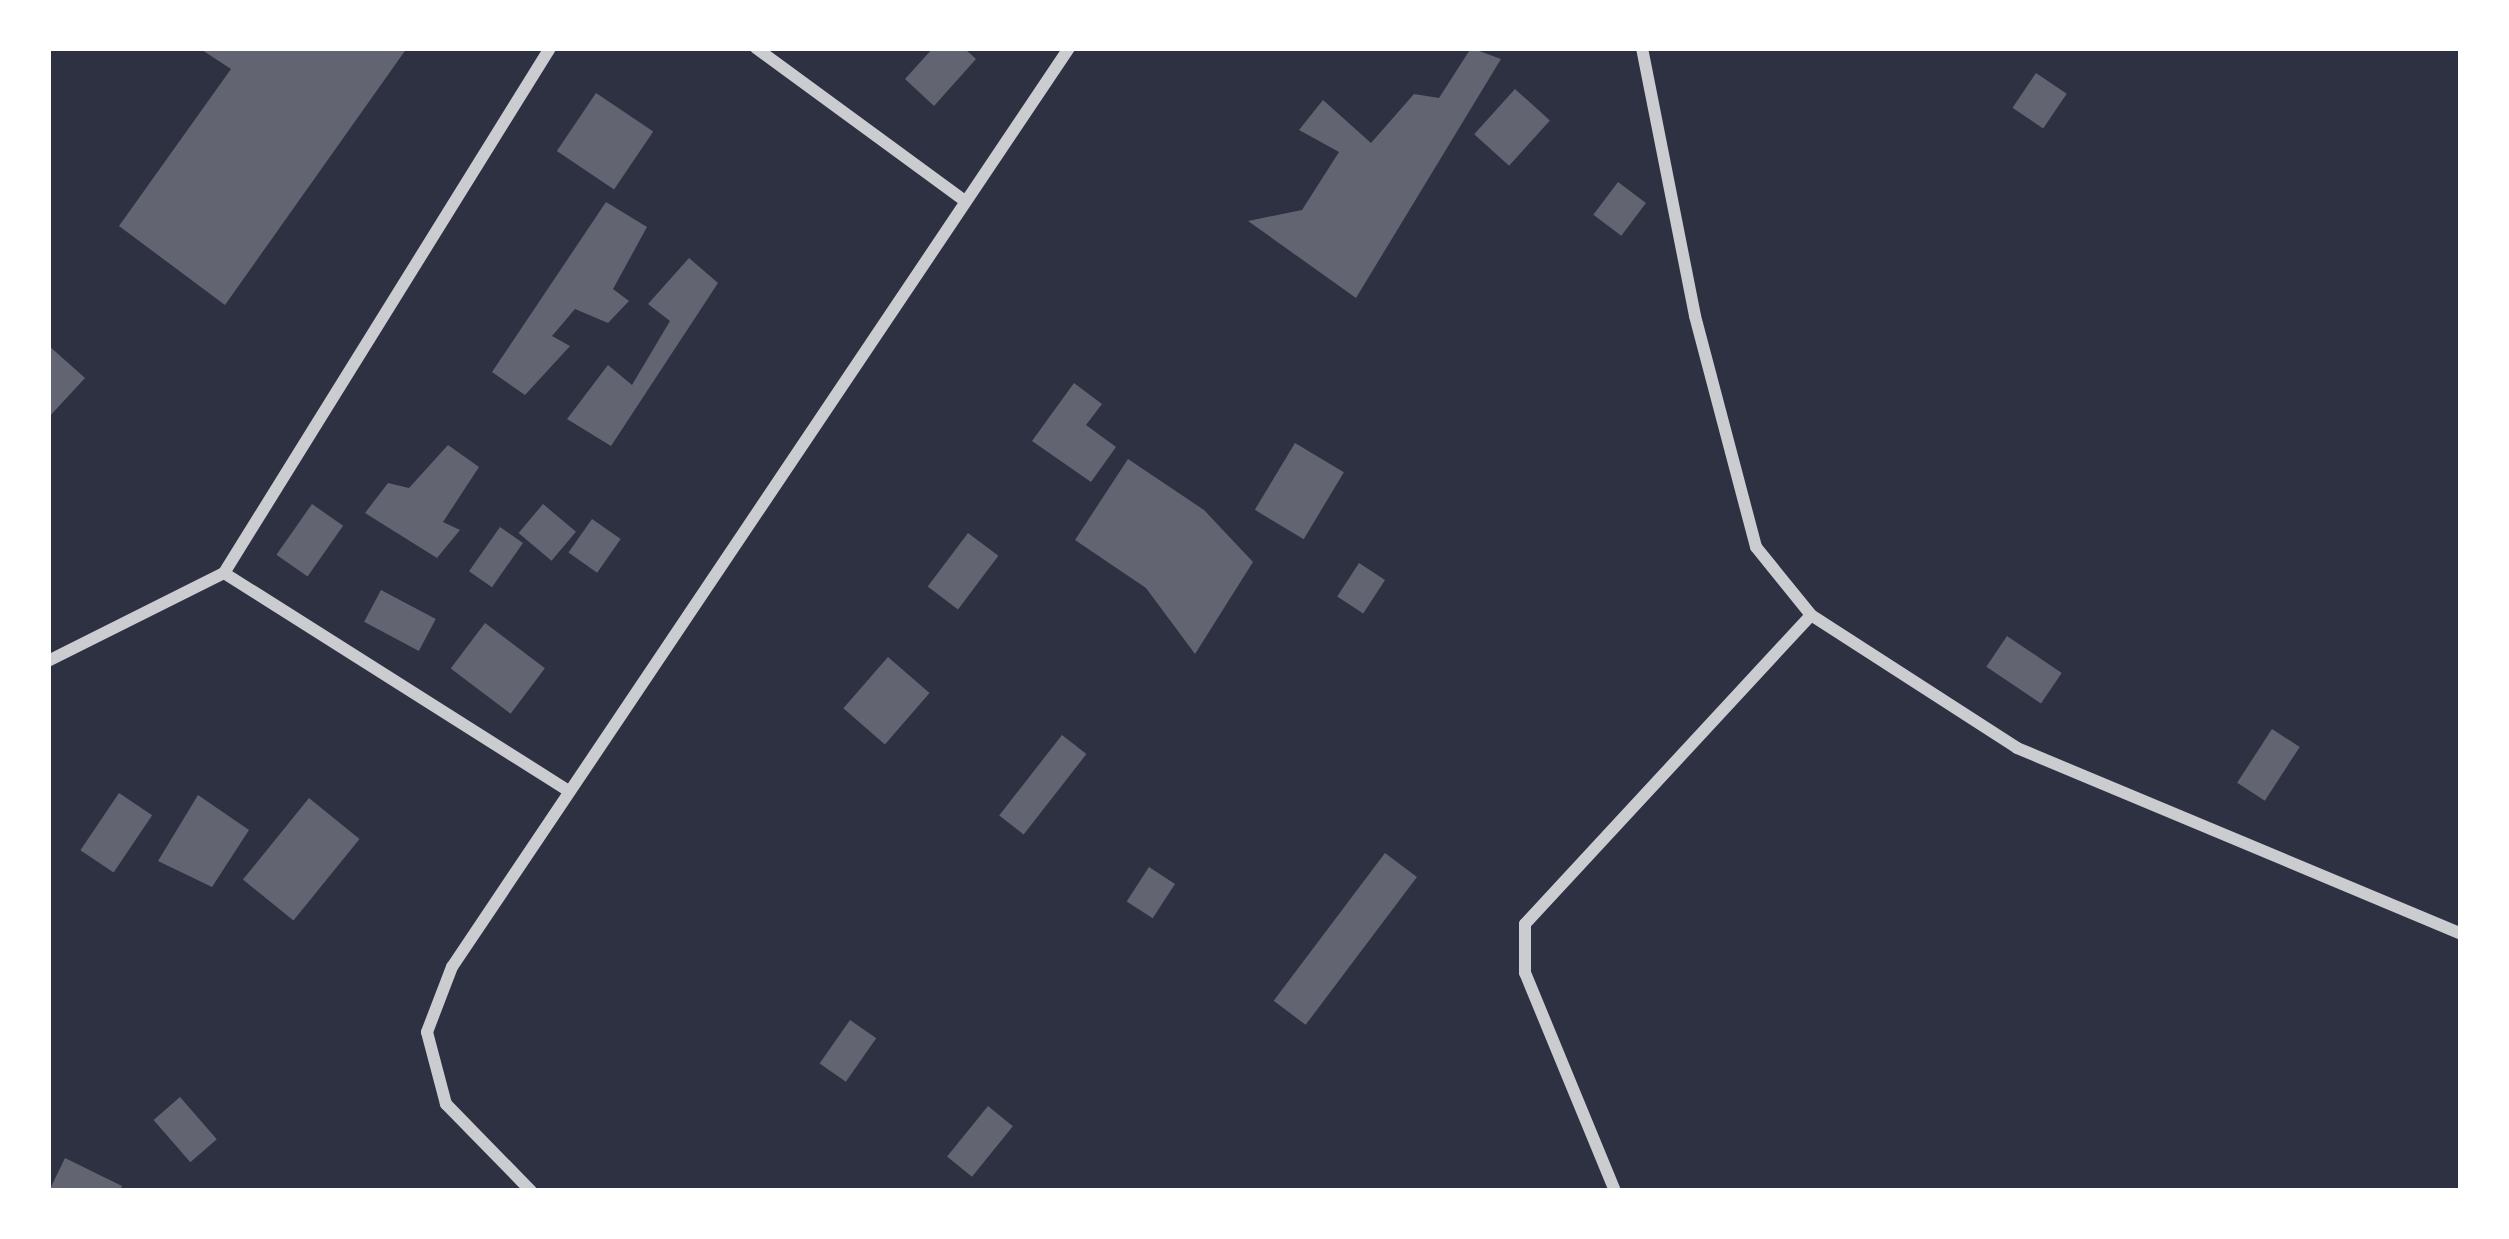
<!DOCTYPE html>
<html>
<head>
<meta charset="utf-8">
<style>
	body { margin:0 }
	#map { position:relative; width:2509px; height:1239px; overflow:hidden; background:#2d3142; font-family:"Public Sans",sans-serif }
	div>[style] { position:absolute }
	.building>* { inset:0; background:#626471; transform-origin:0 0 }
	.minor>* { height:12px; margin:-6px; padding:0 6px; transform-origin:6px; border-radius:6px; background:#caccd0 }
	span { translate:-50% -50%; white-space:nowrap; text-align:center; line-height:1.15; -webkit-text-stroke:10px #fff; paint-order:stroke }
	.frame { position:absolute; inset:0; border:51px solid #fff; pointer-events:none }
</style>
</head>
<body>
<div id="map">
	<div class="building">
		<i style="clip-path:polygon(199px 48px,407px 48px,225px 305px,119px 226px,231px 69px)"></i>
		<i style="clip-path:polygon(933px 48px,964px 48px,976px 59px,934px 106px,905px 79px)"></i>
		<i style="clip-path:polygon(1471px 48px,1501px 59px,1356px 298px,1248px 221px,1302px 210px,1339px 152px,1299px 130px,1323px 100px,1371px 143px,1414px 94px,1439px 98px)"></i>
		<i style="left:2036px;top:73px;width:37px;height:42px;rotate:34deg"></i>
		<i style="left:1515px;top:89px;width:47px;height:61px;rotate:42deg"></i>
		<i style="left:596px;top:93px;width:69px;height:70px;rotate:34deg"></i>
		<i style="left:1618px;top:182px;width:35px;height:41px;rotate:37deg"></i>
		<i style="clip-path:polygon(606px 202px,647px 227px,613px 289px,629px 301px,608px 323px,575px 309px,552px 336px,570px 346px,525px 395px,492px 372px)"></i>
		<i style="clip-path:polygon(689px 258px,718px 283px,611px 446px,567px 419px,608px 365px,632px 385px,670px 321px,648px 304px)"></i>
		<i style="clip-path:polygon(48px 345px,85px 378px,48px 418px)"></i>
		<i style="clip-path:polygon(1074px 383px,1102px 404px,1086px 425px,1116px 447px,1091px 482px,1032px 441px)"></i>
		<i style="left:1295px;top:443px;width:57px;height:78px;rotate:31deg"></i>
		<i style="clip-path:polygon(448px 445px,479px 467px,443px 522px,460px 530px,437px 558px,365px 513px,388px 483px,409px 488px)"></i>
		<i style="clip-path:polygon(1128px 459px,1204px 510px,1253px 562px,1195px 654px,1146px 588px,1075px 540px)"></i>
		<i style="left:312px;top:504px;width:38px;height:62px;rotate:35deg"></i>
		<i style="left:543px;top:504px;width:43px;height:38px;rotate:40deg"></i>
		<i style="left:592px;top:519px;width:35px;height:41px;rotate:35deg"></i>
		<i style="left:500px;top:527px;width:28px;height:54px;rotate:35deg"></i>
		<i style="left:968px;top:533px;width:38px;height:67px;rotate:37deg"></i>
		<i style="left:1359px;top:563px;width:31px;height:40px;rotate:33deg"></i>
		<i style="left:381px;top:590px;width:62px;height:36px;rotate:28deg"></i>
		<i style="left:485px;top:623px;width:75px;height:57px;rotate:37deg"></i>
		<i style="left:2007px;top:636px;width:66px;height:37px;rotate:34deg"></i>
		<i style="left:888px;top:657px;width:55px;height:68px;rotate:41deg"></i>
		<i style="left:2272px;top:729px;width:33px;height:64px;rotate:33deg"></i>
		<i style="left:1062px;top:735px;width:31px;height:102px;rotate:38deg"></i>
		<i style="left:119px;top:793px;width:40px;height:69px;rotate:34deg"></i>
		<i style="clip-path:polygon(198px 795px,249px 830px,212px 887px,158px 861px)"></i>
		<i style="left:309px;top:798px;width:65px;height:105px;rotate:39deg"></i>
		<i style="left:1385px;top:853px;width:40px;height:185px;rotate:37deg"></i>
		<i style="left:1149px;top:867px;width:31px;height:41px;rotate:33deg"></i>
		<i style="left:850px;top:1020px;width:32px;height:53px;rotate:35deg"></i>
		<i style="left:180px;top:1097px;width:56px;height:35px;rotate:49deg"></i>
		<i style="left:988px;top:1106px;width:32px;height:65px;rotate:39deg"></i>
		<i style="clip-path:polygon(65px 1158px,122px 1186px,120px 1191px,49px 1191px)"></i>
	</div>
	<div class="minor">
		<i style="left:756px;top:48px;width:259px;rotate:36.2deg"></i>
		<i style="left:1642px;top:48px;width:273px;rotate:78.8deg"></i>
		<i style="left:1695px;top:316px;width:239px;rotate:75.2deg"></i>
		<i style="left:1756px;top:547px;width:87px;rotate:51deg"></i>
		<i style="left:1811px;top:615px;width:245px;rotate:32.8deg"></i>
		<i style="left:2017px;top:748px;width:481px;rotate:22.7deg"></i>
		<i style="left:224px;top:573px;width:406px;rotate:32.3deg"></i>
		<i style="left:48px;top:661px;width:197px;rotate:-26.6deg"></i>
		<i style="left:224px;top:573px;width:618px;rotate:-58.16deg"></i>
		<i style="left:531px;top:1191px;width:122px;rotate:-134.3deg"></i>
		<i style="left:446px;top:1104px;width:74px;rotate:-104.8deg"></i>
		<i style="left:427px;top:1032px;width:70px;rotate:-69deg"></i>
		<i style="left:452px;top:967px;width:1107px;rotate:-56.12deg"></i>
		<i style="left:1615px;top:1191px;width:236px;rotate:-112.4deg"></i>
		<i style="left:1525px;top:973px;width:49px;rotate:-90deg"></i>
		<i style="left:1525px;top:924px;width:421px;rotate:-47.2deg"></i>
	</div>
	<div class="frame"></div>
</div>
</body>
</html>
